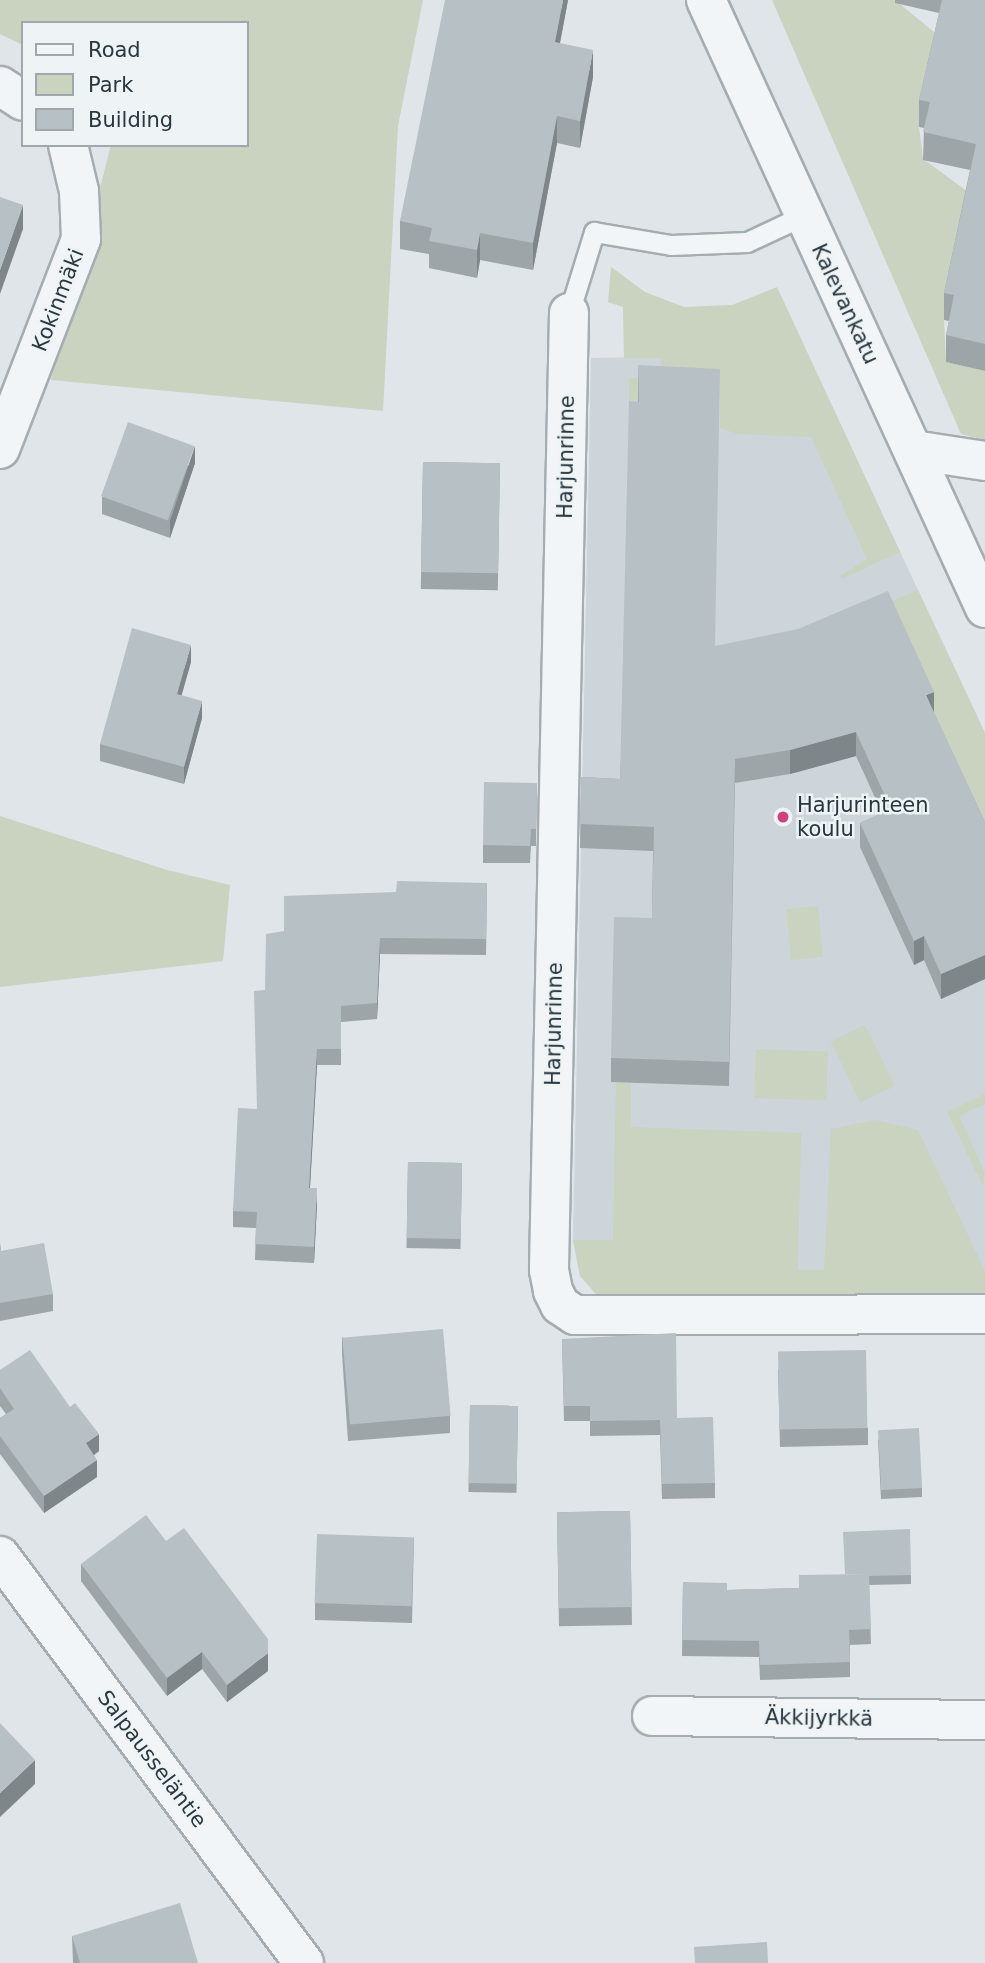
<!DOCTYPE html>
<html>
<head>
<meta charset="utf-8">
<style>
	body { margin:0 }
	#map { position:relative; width:985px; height:1963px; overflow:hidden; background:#dfe5e8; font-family:"DejaVu Sans",sans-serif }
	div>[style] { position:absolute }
	.built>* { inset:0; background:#cdd5da }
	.green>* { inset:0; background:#cad2c0; transform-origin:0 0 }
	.roads { filter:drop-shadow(2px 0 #a4adb2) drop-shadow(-2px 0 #a4adb2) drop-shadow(0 2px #a4adb2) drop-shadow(0 -2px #a4adb2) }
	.service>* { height:19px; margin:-9.5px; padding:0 9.5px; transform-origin:9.5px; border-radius:9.5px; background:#f2f5f7 }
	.minor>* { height:38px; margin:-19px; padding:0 19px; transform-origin:19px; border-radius:19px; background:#f2f5f7 }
	.tertiary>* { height:38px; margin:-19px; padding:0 19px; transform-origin:19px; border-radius:19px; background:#f2f5f7 }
	.wall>* { inset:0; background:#9da5a9; transform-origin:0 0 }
	.shaded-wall>* { inset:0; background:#7f868a }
	.building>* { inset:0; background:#b6c0c5; transform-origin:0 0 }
	.dots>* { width:19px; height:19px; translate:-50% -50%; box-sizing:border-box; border:4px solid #eef4f6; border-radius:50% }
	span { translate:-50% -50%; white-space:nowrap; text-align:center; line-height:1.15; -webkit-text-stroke:5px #eef4f6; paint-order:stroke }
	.street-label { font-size:21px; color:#283740 }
	.poi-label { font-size:21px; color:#283740 }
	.left { translate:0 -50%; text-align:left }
	.legend { position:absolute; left:21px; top:21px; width:228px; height:126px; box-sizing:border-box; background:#eef4f6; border:2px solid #9fa8ad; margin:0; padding:9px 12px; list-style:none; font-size:21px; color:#283740 }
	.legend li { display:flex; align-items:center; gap:14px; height:35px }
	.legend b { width:35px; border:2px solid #9fa8ad }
</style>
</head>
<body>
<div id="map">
	<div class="built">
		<i style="clip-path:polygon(807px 353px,985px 733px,985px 1299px,596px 1294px,580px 1276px,573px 1240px,591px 358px)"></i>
	</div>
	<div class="green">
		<i style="clip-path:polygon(0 0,423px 0,398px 126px,383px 411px,51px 380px,111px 145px,247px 145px,247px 23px,23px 23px,23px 45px,0 34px)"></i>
		<i style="clip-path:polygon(772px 0,895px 0,940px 37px,919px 127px,923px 159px,971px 194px,944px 320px,946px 362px,985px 371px,985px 440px,961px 434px)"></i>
		<i style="clip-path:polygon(611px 267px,645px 292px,684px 307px,732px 305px,777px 287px,900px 552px,842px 579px,840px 576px,867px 559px,811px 437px,738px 434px,720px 428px,720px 393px,629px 426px,629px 378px,662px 377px,661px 358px,624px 358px,623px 307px,608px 302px)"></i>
		<i style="clip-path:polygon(918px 590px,985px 733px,985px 846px,884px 605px)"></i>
		<i style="clip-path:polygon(0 816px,167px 870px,230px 885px,223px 961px,0 987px)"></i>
		<i style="left:818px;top:906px;width:51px;height:32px;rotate:84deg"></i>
		<i style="left:865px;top:1025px;width:68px;height:38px;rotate:64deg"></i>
		<i style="left:756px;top:1049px;width:72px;height:49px;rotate:2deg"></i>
		<i style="clip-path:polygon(616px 1082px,631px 1083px,631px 1127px,801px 1133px,798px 1270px,824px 1270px,831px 1129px,875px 1120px,918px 1130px,985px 1271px,985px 1299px,618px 1302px,596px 1294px,580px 1276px,573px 1240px,613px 1240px)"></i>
		<i style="clip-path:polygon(985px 1094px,985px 1104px,959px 1116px,985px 1173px,983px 1186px,947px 1112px)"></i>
	</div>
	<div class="roads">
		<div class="service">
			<i style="left:569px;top:313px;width:85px;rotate:-72.8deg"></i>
			<i style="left:594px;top:232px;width:78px;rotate:9.6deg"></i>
			<i style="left:671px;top:245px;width:76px;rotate:-2.3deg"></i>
			<i style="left:747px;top:242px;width:64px;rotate:-25deg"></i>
		</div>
		<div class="minor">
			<i style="left:0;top:86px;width:27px;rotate:33deg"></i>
			<i style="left:569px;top:313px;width:957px;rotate:91.2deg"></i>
			<i style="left:549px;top:1270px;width:21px;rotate:79deg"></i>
			<i style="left:553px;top:1291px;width:16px;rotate:63deg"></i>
			<i style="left:560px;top:1305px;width:18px;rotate:34deg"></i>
			<i style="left:575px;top:1315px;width:410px;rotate:-0.1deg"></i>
			<i style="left:0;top:449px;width:225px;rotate:-68.9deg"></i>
			<i style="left:81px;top:239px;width:48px;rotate:-92.4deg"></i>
			<i style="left:79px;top:191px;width:47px;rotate:-103.4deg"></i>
			<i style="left:913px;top:450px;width:73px;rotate:8.7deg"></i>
			<i style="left:0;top:1556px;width:508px;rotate:53.24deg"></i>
			<i style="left:652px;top:1716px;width:333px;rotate:0.7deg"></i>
		</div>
		<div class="tertiary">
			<i style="left:706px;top:0;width:669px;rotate:65.35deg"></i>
		</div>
	</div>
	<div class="wall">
		<i style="clip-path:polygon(568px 0,560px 43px,593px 77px,580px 148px,557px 143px,533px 270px,480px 260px,477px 278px,429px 268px,429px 254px,400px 249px,400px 221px)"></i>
		<i style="clip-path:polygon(895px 0,985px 0,985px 371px,946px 362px,946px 335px,949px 321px,944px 320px,944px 293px,970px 170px,923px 160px,924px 128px,919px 127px,919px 100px,939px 13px,895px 3px)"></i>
		<i style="clip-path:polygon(638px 365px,715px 646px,934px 713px,985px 822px,985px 979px,941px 999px,924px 960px,914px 965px,860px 847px,860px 823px,882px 813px,856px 756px,790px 774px,735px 783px,729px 1086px,611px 1082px,611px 1058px,652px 918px,653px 851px,580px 848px,581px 777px,620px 779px,638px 402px)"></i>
		<i style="left:423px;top:462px;width:77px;height:127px;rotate:1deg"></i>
		<i style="clip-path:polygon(195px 463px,170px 538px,102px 514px,102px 497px)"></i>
		<i style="clip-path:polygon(191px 662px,181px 695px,202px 718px,184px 784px,100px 761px,100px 744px)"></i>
		<i style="clip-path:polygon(537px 783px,536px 846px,531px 846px,530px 863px,483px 863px,483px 845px)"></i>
		<i style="clip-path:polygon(487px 883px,486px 955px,380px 954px,377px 1019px,341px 1022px,341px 1065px,317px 1065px,310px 1188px,317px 1204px,314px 1263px,255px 1260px,256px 1228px,233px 1227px,233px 1211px,257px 1109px,265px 990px,284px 931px,396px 892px)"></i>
		<i style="left:408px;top:1162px;width:54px;height:86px;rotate:1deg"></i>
		<i style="clip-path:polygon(0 1243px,1px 1251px,53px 1294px,53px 1311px,0 1321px)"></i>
		<i style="clip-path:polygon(342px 1337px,450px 1416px,450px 1433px,348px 1441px,342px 1354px)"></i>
		<i style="clip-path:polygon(562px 1339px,677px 1418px,715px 1483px,715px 1498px,662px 1499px,660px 1435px,590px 1436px,590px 1421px,564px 1421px)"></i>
		<i style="clip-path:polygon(778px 1369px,868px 1428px,868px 1445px,780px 1447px)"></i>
		<i style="clip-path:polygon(0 1370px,99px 1451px,94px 1455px,97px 1477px,44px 1513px,0 1454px,0 1418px,6px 1414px,0 1406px)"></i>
		<i style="left:470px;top:1405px;width:48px;height:87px;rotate:1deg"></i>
		<i style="clip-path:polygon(878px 1439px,922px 1488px,922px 1497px,881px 1499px)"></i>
		<i style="left:630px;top:1511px;width:114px;height:73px;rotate:89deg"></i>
		<i style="clip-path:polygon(414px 1537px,412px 1623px,315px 1620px,315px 1603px)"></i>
		<i style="clip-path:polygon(166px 1541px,268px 1671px,227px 1702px,202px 1669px,167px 1696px,81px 1581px,81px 1564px)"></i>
		<i style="clip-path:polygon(799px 1575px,911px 1575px,911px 1584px,869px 1585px,871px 1644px,850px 1645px,850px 1677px,760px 1680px,759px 1657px,682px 1656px,683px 1582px,727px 1590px,799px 1588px)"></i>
		<i style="clip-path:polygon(72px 1936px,198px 1963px,73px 1963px)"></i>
	</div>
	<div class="shaded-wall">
		<i style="clip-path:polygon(563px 0,568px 0,555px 69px,555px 42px)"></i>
		<i style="clip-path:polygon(593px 50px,593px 77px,580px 148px,580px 121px)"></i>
		<i style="clip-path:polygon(557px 116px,557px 143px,533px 270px,533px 243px)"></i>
		<i style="clip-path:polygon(23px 205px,23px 229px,0 294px,0 270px)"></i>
		<i style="clip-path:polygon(480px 233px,480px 260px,477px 278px,477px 250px)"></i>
		<i style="clip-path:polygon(195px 446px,195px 463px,170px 538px,170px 521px)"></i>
		<i style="clip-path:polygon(191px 645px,191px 662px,177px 712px,177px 694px)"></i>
		<i style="clip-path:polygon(934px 692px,934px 716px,926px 695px)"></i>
		<i style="clip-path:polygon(202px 701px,202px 718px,184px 784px,184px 767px)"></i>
		<i style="clip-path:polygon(856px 732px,856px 756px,790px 774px,790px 750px)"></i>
		<i style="clip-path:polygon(924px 936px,924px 960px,914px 965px,914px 941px)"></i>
		<i style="clip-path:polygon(380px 938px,380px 954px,377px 1019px,377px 1003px)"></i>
		<i style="clip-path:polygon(985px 955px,985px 979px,941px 999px,941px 974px)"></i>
		<i style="clip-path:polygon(317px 1049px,317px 1065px,309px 1204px,309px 1188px)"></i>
		<i style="clip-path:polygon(317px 1188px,317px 1204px,314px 1263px,314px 1247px)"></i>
		<i style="clip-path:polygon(99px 1434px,99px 1451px,86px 1461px,86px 1443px)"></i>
		<i style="clip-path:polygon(97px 1460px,97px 1477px,44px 1513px,44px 1496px)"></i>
		<i style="clip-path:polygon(202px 1652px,202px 1669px,167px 1696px,167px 1678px)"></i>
		<i style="clip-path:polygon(268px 1653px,268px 1671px,227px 1702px,227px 1685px)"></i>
		<i style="clip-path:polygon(35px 1760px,35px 1784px,0 1817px,0 1793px)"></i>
	</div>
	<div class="building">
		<i style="clip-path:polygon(445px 0,563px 0,555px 42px,593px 50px,580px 121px,557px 116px,533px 243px,480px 233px,477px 250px,429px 241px,432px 228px,400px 221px)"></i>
		<i style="clip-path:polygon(942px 0,985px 0,985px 344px,946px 335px,954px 295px,944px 293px,976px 144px,923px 132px,930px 102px,919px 100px)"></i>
		<i style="clip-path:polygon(0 197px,23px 205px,0 270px)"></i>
		<i style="clip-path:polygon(638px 365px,720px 369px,715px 646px,798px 629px,888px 591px,934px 692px,926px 695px,985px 822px,985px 955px,941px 974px,924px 936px,914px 941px,860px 823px,891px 809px,856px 732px,790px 750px,735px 759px,729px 1062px,611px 1058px,614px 917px,652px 918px,654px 827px,580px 824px,581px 777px,620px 779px,629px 401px,639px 402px)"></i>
		<i style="left:128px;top:422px;width:71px;height:79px;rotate:20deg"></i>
		<i style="left:423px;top:462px;width:77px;height:110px;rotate:1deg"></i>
		<i style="clip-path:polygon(132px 628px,191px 645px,177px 694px,202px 701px,184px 767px,100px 744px)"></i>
		<i style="clip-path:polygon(484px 782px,537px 783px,536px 829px,531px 829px,530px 846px,483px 845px)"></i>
		<i style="clip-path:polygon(397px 881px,487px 883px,486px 939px,380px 938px,377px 1003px,341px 1006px,341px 1049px,317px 1049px,309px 1188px,317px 1188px,314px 1247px,255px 1244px,257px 1212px,233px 1211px,238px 1108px,257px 1109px,254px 991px,265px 990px,266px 934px,284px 931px,284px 896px,396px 892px)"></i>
		<i style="left:408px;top:1162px;width:54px;height:76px;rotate:1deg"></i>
		<i style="clip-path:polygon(0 1243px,1px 1251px,44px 1243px,53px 1294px,0 1303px)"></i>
		<i style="left:443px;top:1329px;width:87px;height:101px;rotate:85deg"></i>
		<i style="clip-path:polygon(676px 1333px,677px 1418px,713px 1417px,715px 1483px,662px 1484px,660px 1420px,590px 1421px,590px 1406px,564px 1406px,562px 1339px)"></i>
		<i style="clip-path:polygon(30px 1350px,70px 1407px,75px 1403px,99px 1434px,86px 1443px,97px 1460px,44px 1496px,0 1436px,0 1418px,14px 1409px,0 1388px,0 1370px)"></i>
		<i style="left:866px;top:1350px;width:78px;height:88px;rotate:89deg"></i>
		<i style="left:470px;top:1405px;width:48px;height:78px;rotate:1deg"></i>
		<i style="left:919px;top:1428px;width:60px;height:41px;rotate:87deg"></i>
		<i style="left:630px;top:1511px;width:96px;height:73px;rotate:89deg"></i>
		<i style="clip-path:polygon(146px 1515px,166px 1541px,184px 1528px,268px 1639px,268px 1653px,227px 1685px,202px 1652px,167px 1678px,81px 1564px)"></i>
		<i style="clip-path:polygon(910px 1529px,911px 1575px,869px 1576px,869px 1574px,845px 1574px,843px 1532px)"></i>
		<i style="left:317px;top:1534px;width:97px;height:69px;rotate:2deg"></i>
		<i style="clip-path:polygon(869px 1574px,871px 1629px,849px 1630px,850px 1662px,760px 1665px,759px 1641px,682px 1640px,683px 1582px,727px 1583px,727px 1590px,799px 1588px,799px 1575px)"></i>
		<i style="clip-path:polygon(0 1723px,35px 1760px,0 1793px)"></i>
		<i style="clip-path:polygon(180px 1903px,198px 1963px,80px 1963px,72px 1936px)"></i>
		<i style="clip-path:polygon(767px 1942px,768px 1963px,695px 1963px,694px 1947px)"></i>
	</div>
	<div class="dots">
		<i style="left:783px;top:817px;background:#cf427f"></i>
	</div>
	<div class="street-label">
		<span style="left:58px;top:300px;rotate:-69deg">Kokinmäki</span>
		<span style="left:845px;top:304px;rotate:65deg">Kalevankatu</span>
		<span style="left:566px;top:457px;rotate:-89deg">Harjunrinne</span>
		<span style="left:554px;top:1024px;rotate:-89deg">Harjunrinne</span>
		<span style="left:819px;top:1718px;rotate:1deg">Äkkijyrkkä</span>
		<span style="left:152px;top:1759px;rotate:53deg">Salpausseläntie</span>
	</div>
	<div class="poi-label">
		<span class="left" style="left:797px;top:817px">Harjurinteen<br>koulu</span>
	</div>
	<ul class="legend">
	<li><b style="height:9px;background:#f2f5f7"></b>Road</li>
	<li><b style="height:19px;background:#cad2c0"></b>Park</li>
	<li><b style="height:19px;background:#b6c0c5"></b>Building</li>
	</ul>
</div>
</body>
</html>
